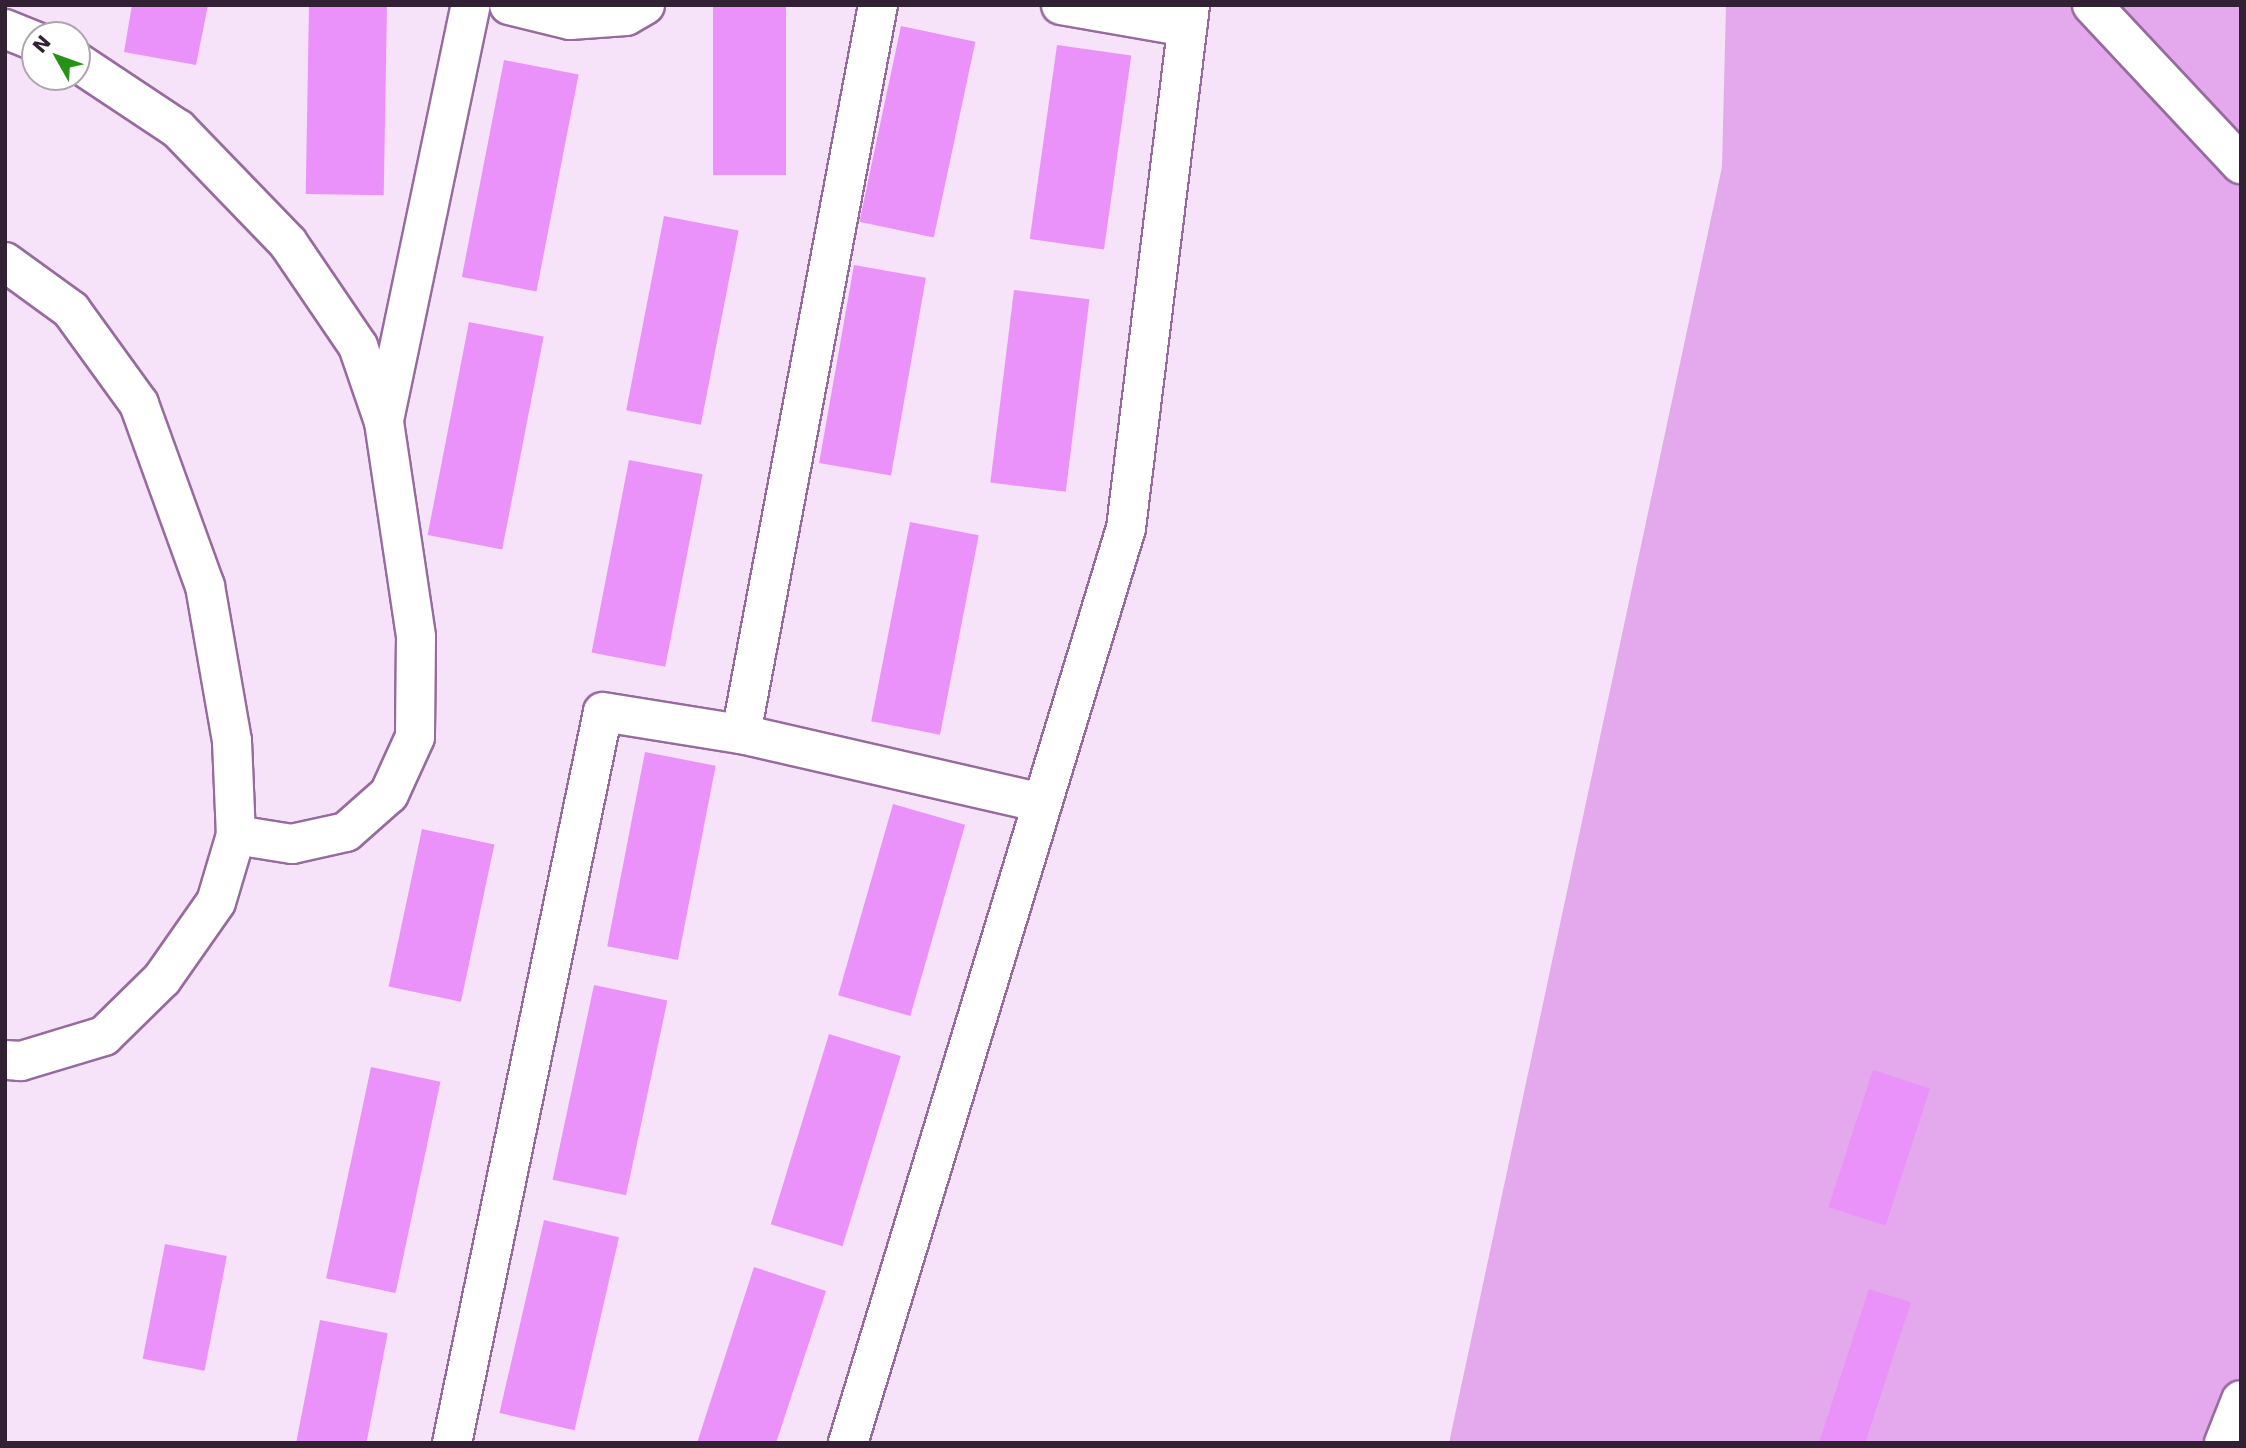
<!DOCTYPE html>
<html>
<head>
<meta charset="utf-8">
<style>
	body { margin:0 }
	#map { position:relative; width:2246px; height:1448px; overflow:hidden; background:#f6e3f9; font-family:"DejaVu Sans",sans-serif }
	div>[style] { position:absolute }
	.green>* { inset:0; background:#e3a9ec }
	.building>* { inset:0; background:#ea92fa; transform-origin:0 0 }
	.roads { filter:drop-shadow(2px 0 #976b9f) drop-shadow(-2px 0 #976b9f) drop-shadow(0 2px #976b9f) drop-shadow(0 -2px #976b9f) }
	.minor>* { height:38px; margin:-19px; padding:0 19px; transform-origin:19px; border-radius:19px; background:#fff }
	span { translate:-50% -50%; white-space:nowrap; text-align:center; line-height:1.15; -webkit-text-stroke:5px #fff; paint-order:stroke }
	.frame { position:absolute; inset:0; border:7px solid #322035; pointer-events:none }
	.north { position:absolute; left:21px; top:21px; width:70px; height:70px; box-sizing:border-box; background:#fff; border:2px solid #ada6ae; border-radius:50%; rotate:310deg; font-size:19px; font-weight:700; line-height:28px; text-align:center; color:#322035 }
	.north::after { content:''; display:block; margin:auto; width:24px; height:32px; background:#289218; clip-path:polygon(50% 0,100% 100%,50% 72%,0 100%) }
</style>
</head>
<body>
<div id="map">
	<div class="green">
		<i style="clip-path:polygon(1726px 5px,2241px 5px,2241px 1443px,1449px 1443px,1722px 167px)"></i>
	</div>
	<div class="building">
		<i style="clip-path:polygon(132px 5px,208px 5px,196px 65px,124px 52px)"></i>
		<i style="left:309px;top:5px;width:78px;height:189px;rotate:1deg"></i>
		<i style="left:713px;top:5px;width:73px;height:170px"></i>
		<i style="left:901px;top:26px;width:76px;height:200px;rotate:12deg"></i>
		<i style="left:1057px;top:45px;width:75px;height:196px;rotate:8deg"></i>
		<i style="left:504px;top:60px;width:76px;height:221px;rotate:11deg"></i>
		<i style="left:664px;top:216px;width:76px;height:198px;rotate:11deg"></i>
		<i style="left:854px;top:265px;width:73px;height:201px;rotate:10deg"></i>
		<i style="left:1014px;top:290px;width:76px;height:194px;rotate:7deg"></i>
		<i style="left:469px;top:322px;width:76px;height:217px;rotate:11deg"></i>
		<i style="left:629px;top:460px;width:75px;height:196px;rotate:11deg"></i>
		<i style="left:910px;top:522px;width:70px;height:203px;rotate:11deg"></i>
		<i style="left:645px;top:752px;width:72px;height:198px;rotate:11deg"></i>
		<i style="left:893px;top:804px;width:75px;height:199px;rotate:16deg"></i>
		<i style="left:422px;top:829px;width:74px;height:161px;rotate:12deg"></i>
		<i style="left:594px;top:985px;width:75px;height:199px;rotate:12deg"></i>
		<i style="left:829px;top:1034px;width:75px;height:199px;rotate:17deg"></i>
		<i style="left:371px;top:1067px;width:71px;height:216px;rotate:12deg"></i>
		<i style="left:1873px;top:1070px;width:60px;height:144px;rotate:18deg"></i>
		<i style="left:544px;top:1220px;width:77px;height:198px;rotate:13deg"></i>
		<i style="left:165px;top:1244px;width:63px;height:117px;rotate:11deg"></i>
		<i style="clip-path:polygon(754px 1267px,826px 1291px,776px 1443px,697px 1443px)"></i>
		<i style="left:1869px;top:1289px;width:44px;height:162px;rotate:18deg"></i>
		<i style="left:320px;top:1320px;width:69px;height:125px;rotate:11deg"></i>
	</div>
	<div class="roads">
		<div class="minor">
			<i style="left:509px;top:5px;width:63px;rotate:13.8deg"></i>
			<i style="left:570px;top:20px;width:56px;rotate:-4.1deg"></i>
			<i style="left:626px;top:16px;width:22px;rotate:-30deg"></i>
			<i style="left:1061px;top:5px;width:128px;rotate:9.9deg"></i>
			<i style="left:2092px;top:5px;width:218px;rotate:46.9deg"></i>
			<i style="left:5px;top:29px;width:32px;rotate:22deg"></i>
			<i style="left:77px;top:62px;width:121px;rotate:33.6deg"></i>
			<i style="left:178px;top:129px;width:158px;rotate:46deg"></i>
			<i style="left:288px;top:243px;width:125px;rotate:55.8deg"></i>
			<i style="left:358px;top:346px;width:80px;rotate:71.1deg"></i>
			<i style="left:384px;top:422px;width:217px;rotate:81.5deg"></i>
			<i style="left:416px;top:637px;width:100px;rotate:90.6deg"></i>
			<i style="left:415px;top:737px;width:63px;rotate:114.5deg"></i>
			<i style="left:389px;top:794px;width:57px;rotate:138.5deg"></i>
			<i style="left:346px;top:832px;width:55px;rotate:167.5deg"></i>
			<i style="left:292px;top:844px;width:57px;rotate:-170.9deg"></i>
			<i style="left:5px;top:262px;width:82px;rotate:36deg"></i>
			<i style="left:71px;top:310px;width:116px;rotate:54.1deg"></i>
			<i style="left:139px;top:404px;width:194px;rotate:70.1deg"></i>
			<i style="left:205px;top:586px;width:157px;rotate:80.1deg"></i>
			<i style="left:232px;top:741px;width:94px;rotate:87.6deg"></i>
			<i style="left:236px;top:835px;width:70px;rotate:106.6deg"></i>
			<i style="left:216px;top:902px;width:94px;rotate:125deg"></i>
			<i style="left:162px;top:979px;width:81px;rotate:135.5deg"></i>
			<i style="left:104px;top:1036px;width:87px;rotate:163.2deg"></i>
			<i style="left:21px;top:1061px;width:16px;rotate:-176deg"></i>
			<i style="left:384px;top:420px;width:424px;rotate:-78.2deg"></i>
			<i style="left:741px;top:734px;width:742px;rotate:-79.36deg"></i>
			<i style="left:452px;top:1443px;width:746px;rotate:-78.33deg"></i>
			<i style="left:603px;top:712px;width:140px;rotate:9.1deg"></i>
			<i style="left:741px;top:734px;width:309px;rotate:12.9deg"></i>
			<i style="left:848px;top:1443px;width:956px;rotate:-73.1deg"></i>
			<i style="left:1126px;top:528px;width:527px;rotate:-83.02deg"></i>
			<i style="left:2224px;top:1443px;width:46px;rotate:-68.4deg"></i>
		</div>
	</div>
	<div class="frame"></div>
	<div class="north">N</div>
</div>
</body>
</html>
